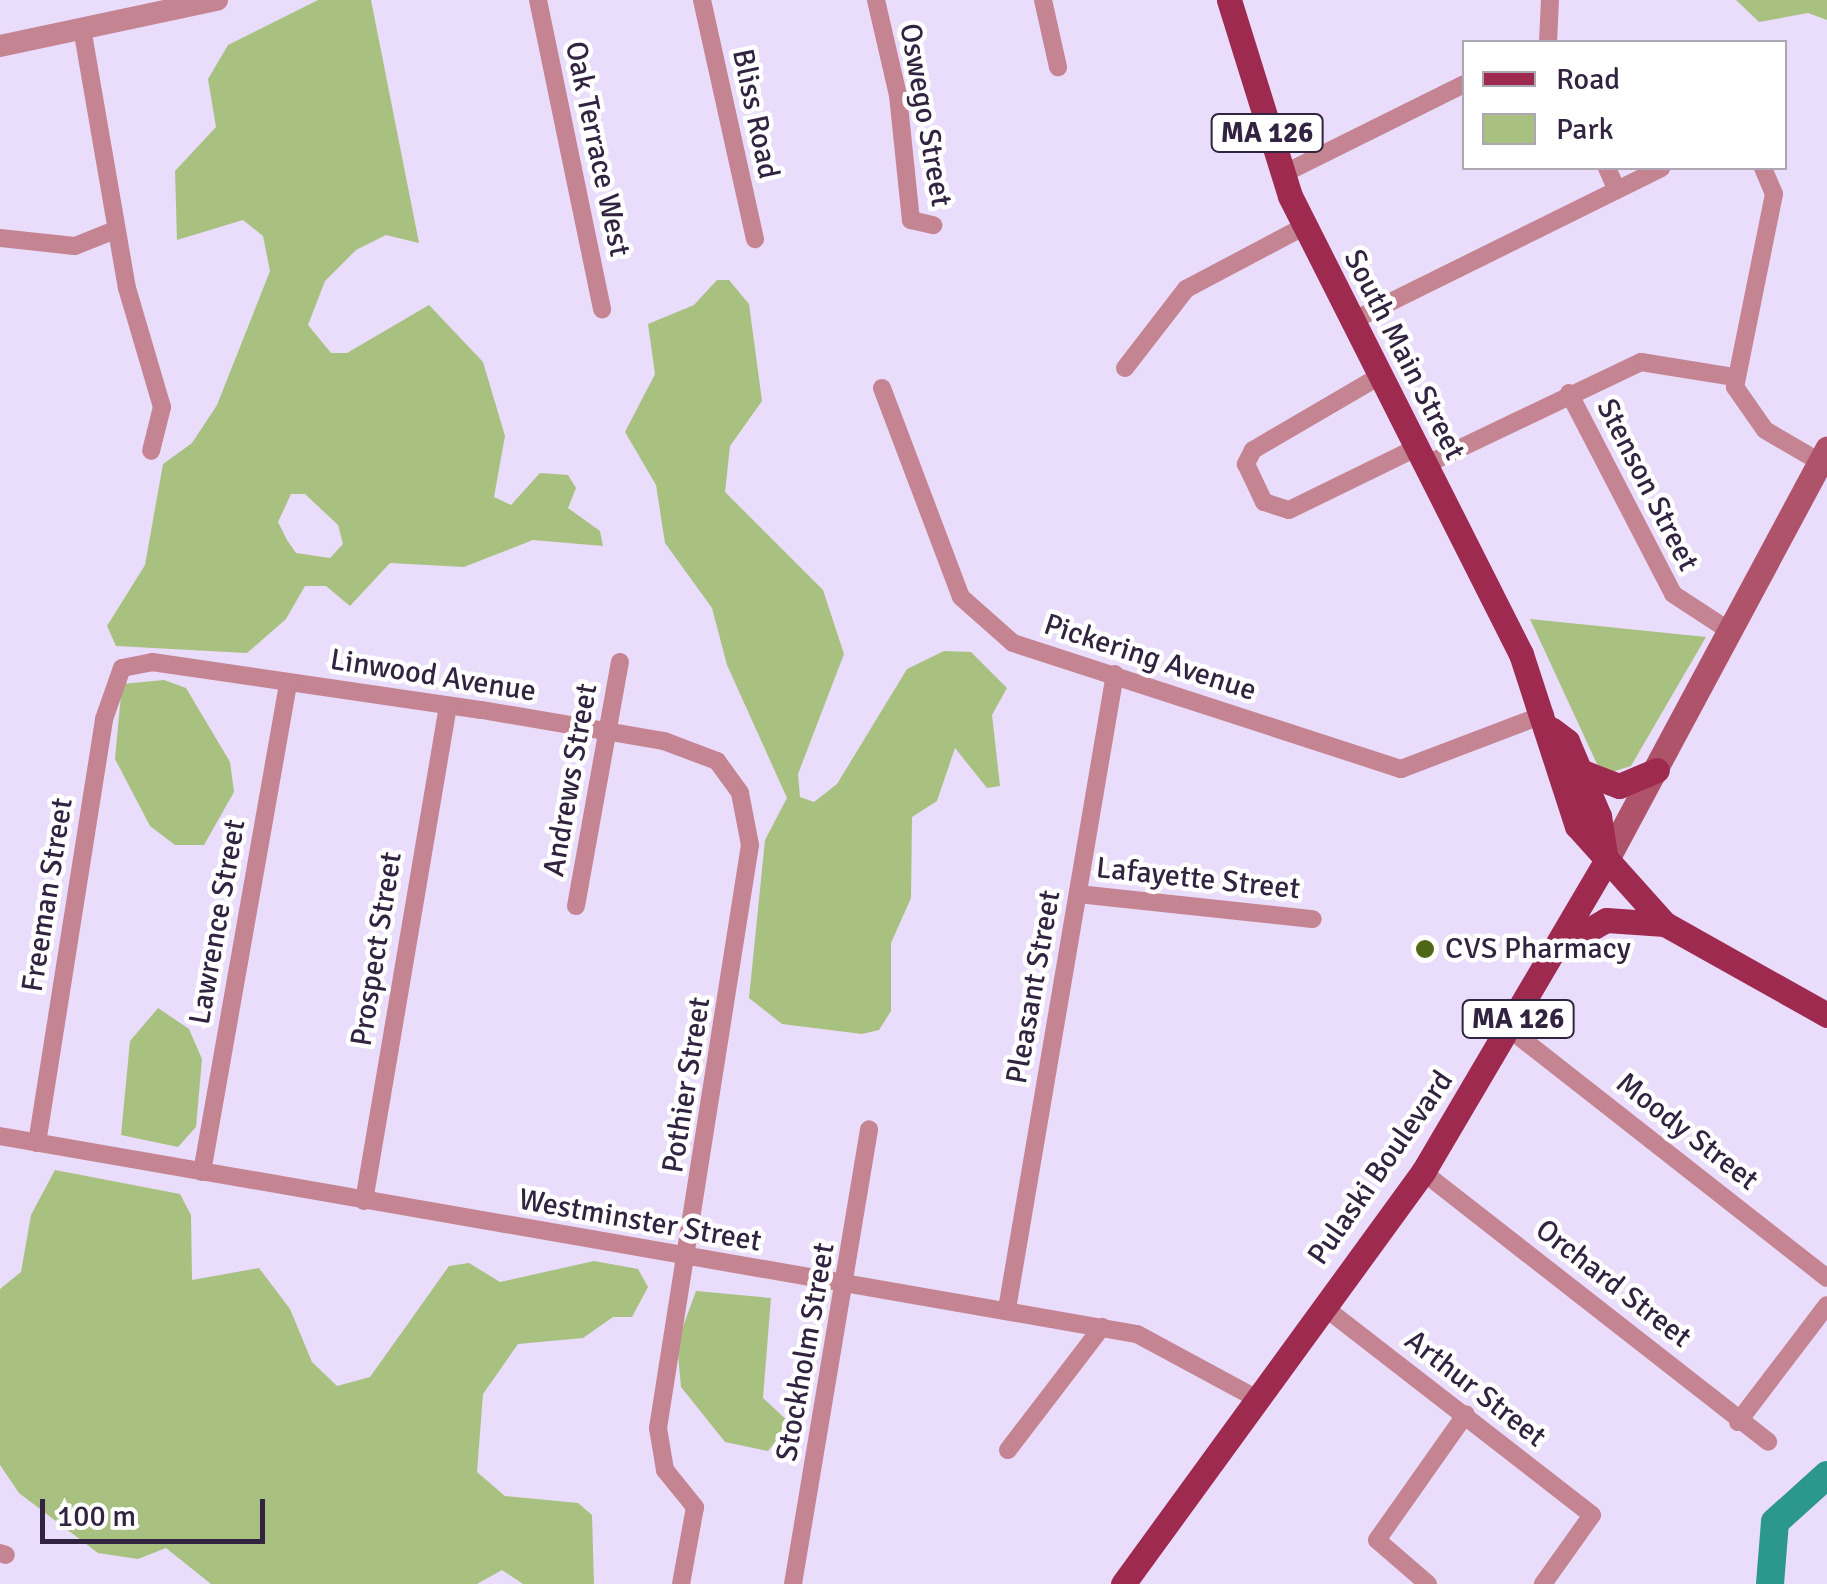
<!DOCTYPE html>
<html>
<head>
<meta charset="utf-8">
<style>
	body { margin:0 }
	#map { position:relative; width:1827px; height:1584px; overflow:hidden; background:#eadcfb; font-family:Signika,sans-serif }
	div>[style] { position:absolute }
	.green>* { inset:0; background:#a8c181 }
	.river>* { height:28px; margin:-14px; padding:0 14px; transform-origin:14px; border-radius:14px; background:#2c978d }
	.minor>* { height:18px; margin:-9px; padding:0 9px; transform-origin:9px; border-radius:9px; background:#c48492 }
	.tertiary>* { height:22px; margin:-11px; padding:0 11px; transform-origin:11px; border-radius:11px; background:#c48492 }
	.secondary>* { height:25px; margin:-12.5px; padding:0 12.5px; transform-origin:12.5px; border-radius:12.5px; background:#af536b }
	.primary>* { height:25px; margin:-12.5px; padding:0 12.5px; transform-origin:12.5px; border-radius:12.5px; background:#9e2a50 }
	.dots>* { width:28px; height:28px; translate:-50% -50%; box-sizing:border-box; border:5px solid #fff; border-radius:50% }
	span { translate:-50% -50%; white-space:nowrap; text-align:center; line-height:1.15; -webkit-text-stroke:9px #fff; paint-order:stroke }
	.shield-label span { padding:2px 8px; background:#fff; border:2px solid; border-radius:8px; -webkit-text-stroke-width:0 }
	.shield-label { font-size:28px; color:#322441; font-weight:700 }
	.street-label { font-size:30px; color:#322441 }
	.poi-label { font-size:30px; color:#322441 }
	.left { translate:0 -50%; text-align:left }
	.legend { position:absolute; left:1462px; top:40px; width:325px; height:130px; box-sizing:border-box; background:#fff; border:2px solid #ada7b3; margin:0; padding:12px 18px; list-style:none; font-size:30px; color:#322441 }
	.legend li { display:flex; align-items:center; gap:20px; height:50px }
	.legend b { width:50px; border:2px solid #ada7b3 }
	.scale { position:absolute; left:40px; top:1499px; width:225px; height:45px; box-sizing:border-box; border:5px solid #322441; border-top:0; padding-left:12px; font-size:30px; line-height:35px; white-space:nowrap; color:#322441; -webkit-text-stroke:8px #fff; paint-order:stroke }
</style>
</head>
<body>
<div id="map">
	<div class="green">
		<i style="clip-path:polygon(evenodd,318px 0,371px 0,419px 243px,386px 235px,356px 250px,325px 281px,308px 325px,331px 353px,347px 353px,429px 305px,483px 362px,505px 436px,494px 497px,511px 505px,540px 473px,568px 475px,576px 488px,568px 508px,600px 531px,603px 546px,533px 540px,464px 567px,390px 563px,350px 606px,326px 586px,305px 586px,286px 619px,247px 653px,116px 646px,107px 626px,145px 565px,163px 464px,192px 443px,217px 405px,270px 271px,263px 236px,243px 220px,177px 240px,175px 171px,216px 127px,208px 79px,228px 45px,318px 0,291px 494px,305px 494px,338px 525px,343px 544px,330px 558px,296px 553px,287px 540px,278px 522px,291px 494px)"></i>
		<i style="clip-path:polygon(1736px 0,1827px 0,1827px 20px,1808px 13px,1759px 22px)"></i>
		<i style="clip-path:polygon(717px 280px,729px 280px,749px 304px,762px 401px,730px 446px,725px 492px,823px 590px,844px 654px,798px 774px,800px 797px,814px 802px,837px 784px,907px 669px,944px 651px,971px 652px,1007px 688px,992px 715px,1000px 786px,987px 788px,955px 748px,937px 801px,912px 817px,911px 898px,891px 943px,891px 1011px,879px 1030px,862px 1034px,782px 1024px,749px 998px,765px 840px,787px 798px,727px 665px,712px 608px,665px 543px,656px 485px,625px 432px,655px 374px,648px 324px,694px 305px)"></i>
		<i style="clip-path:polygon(1530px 619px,1706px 637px,1631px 766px,1612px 772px,1597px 764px)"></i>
		<i style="clip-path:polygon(164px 680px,186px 688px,230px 762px,234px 792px,204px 845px,175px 845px,150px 826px,115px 759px,122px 684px)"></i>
		<i style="clip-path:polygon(158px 1008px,189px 1029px,202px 1059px,196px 1127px,178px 1147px,121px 1135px,130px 1041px)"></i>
		<i style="clip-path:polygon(55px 1170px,180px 1194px,191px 1215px,192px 1280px,259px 1268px,290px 1309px,312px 1362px,337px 1386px,370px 1377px,449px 1266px,469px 1263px,500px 1282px,594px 1261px,638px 1269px,648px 1287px,632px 1317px,613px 1317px,583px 1338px,518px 1344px,483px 1394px,477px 1472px,505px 1496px,578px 1503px,592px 1515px,594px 1584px,523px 1584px,502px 1570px,477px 1584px,211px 1584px,166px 1548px,138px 1559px,98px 1553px,19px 1493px,0 1465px,0 1289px,21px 1272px,31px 1215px)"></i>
		<i style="clip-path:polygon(696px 1291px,771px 1298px,763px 1398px,790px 1423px,768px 1451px,725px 1442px,681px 1387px,677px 1343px)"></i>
	</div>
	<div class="river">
		<i style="left:1770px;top:1584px;width:62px;rotate:-85.4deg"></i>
		<i style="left:1775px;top:1522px;width:70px;rotate:-42.1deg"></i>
	</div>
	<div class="minor">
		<i style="left:538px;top:0;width:316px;rotate:78.3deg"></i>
		<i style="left:702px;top:0;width:245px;rotate:77.5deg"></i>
		<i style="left:876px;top:0;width:98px;rotate:77deg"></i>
		<i style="left:898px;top:95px;width:126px;rotate:84.1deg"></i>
		<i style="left:911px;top:220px;width:23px;rotate:13deg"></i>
		<i style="left:1043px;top:0;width:69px;rotate:77.4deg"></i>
		<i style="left:82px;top:28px;width:264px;rotate:80.2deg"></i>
		<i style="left:127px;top:288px;width:124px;rotate:73.6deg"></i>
		<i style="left:162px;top:407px;width:45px;rotate:104deg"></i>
		<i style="left:1548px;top:42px;width:42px;rotate:-87.3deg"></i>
		<i style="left:1607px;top:168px;width:24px;rotate:66deg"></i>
		<i style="left:1763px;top:168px;width:28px;rotate:67deg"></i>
		<i style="left:1774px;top:194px;width:197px;rotate:101.4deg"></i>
		<i style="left:1735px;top:387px;width:52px;rotate:55.1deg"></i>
		<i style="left:1765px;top:430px;width:64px;rotate:30.2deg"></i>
		<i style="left:1281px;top:175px;width:204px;rotate:-26.4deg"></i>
		<i style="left:0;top:238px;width:75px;rotate:6.1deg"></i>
		<i style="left:75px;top:246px;width:43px;rotate:-21.8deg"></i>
		<i style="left:1350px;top:322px;width:347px;rotate:-26.3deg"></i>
		<i style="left:1125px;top:368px;width:100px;rotate:-52.3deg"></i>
		<i style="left:1186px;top:289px;width:132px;rotate:-27.9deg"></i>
		<i style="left:1378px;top:377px;width:145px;rotate:149.7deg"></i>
		<i style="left:1253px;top:450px;width:16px;rotate:117deg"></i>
		<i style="left:1246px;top:464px;width:42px;rotate:64.7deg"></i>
		<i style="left:1264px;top:502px;width:26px;rotate:18deg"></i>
		<i style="left:1289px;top:510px;width:141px;rotate:-26deg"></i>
		<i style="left:882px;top:388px;width:223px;rotate:69.3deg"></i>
		<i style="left:961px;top:597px;width:69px;rotate:41.5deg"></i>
		<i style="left:1013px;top:643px;width:408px;rotate:18deg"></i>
		<i style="left:1401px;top:769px;width:154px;rotate:-20.9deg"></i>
		<i style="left:1569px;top:393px;width:226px;rotate:62.6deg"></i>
		<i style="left:1673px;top:594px;width:69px;rotate:33.2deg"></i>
		<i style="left:1425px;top:465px;width:239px;rotate:-25.5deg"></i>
		<i style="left:1641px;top:362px;width:95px;rotate:9.1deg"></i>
		<i style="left:1078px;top:894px;width:236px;rotate:6.1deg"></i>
		<i style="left:576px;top:906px;width:248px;rotate:-79.8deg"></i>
		<i style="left:1512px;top:1031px;width:400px;rotate:38.1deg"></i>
		<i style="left:0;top:1136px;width:1154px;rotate:9.88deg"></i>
		<i style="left:1137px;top:1334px;width:136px;rotate:28.4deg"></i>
		<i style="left:37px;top:1143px;width:429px;rotate:-81deg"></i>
		<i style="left:104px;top:719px;width:54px;rotate:-70.6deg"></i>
		<i style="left:122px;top:668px;width:31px;rotate:-11deg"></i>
		<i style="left:152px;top:662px;width:333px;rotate:8.3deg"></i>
		<i style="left:482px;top:710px;width:185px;rotate:9.7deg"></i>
		<i style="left:664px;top:741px;width:57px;rotate:20.7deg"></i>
		<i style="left:717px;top:761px;width:39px;rotate:54deg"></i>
		<i style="left:740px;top:793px;width:53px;rotate:79.1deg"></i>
		<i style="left:750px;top:845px;width:590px;rotate:98.97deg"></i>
		<i style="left:658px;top:1428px;width:43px;rotate:80.5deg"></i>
		<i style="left:665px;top:1470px;width:48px;rotate:51deg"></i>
		<i style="left:695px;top:1507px;width:78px;rotate:100.3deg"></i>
		<i style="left:202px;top:1172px;width:497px;rotate:-80deg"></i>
		<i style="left:1423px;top:1172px;width:438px;rotate:38deg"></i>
		<i style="left:364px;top:1201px;width:502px;rotate:-80.37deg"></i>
		<i style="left:1324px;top:1307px;width:339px;rotate:37.8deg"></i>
		<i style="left:1592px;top:1515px;width:85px;rotate:125.4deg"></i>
		<i style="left:1007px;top:1309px;width:644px;rotate:-80.35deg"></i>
		<i style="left:1738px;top:1422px;width:147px;rotate:-52.7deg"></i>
		<i style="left:1008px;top:1450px;width:155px;rotate:-52.6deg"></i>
		<i style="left:0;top:1553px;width:6px;rotate:18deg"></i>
		<i style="left:793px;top:1584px;width:461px;rotate:-80.5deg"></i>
		<i style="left:1428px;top:1584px;width:67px;rotate:-139.2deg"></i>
		<i style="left:1377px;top:1540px;width:154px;rotate:-54.8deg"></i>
	</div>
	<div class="tertiary">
		<i style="left:0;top:46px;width:222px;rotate:-12deg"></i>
	</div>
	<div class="secondary">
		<i style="left:1606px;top:861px;width:468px;rotate:-61.8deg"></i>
	</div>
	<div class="primary">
		<i style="left:1229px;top:0;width:205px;rotate:72.7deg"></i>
		<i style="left:1290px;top:196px;width:513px;rotate:63.24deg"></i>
		<i style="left:1521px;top:654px;width:181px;rotate:72deg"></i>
		<i style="left:1577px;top:826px;width:132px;rotate:48.1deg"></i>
		<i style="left:1665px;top:924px;width:186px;rotate:29.3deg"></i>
		<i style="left:1551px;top:729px;width:20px;rotate:37deg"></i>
		<i style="left:1567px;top:741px;width:82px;rotate:66.9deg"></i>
		<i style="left:1599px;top:816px;width:46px;rotate:81.2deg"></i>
		<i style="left:1580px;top:771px;width:42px;rotate:21deg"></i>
		<i style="left:1619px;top:786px;width:41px;rotate:-22.8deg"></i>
		<i style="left:1561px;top:946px;width:52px;rotate:-30deg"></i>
		<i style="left:1606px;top:920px;width:59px;rotate:3.9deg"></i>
		<i style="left:1123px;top:1584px;width:510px;rotate:-53.94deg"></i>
		<i style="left:1423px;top:1172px;width:361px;rotate:-59.5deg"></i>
	</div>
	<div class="dots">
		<i style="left:1425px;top:949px;background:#4e6717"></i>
	</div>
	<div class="shield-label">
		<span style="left:1267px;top:133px">MA 126</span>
		<span style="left:1518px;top:1019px">MA 126</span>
	</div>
	<div class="street-label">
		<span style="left:755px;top:114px;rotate:78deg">Bliss Road</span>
		<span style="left:925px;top:115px;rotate:80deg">Oswego Street</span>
		<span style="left:597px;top:149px;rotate:78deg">Oak Terrace West</span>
		<span style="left:1404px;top:355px;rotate:63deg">South Main Street</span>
		<span style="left:1647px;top:485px;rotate:63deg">Stenson Street</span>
		<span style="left:1150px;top:658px;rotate:18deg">Pickering Avenue</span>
		<span style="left:433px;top:676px;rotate:9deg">Linwood Avenue</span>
		<span style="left:571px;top:780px;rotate:-80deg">Andrews Street</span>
		<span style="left:1198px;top:879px;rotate:6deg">Lafayette Street</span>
		<span style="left:48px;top:895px;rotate:-81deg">Freeman Street</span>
		<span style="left:218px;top:922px;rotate:-80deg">Lawrence Street</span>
		<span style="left:377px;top:949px;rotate:-81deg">Prospect Street</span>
		<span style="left:1034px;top:987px;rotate:-80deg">Pleasant Street</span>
		<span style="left:687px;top:1085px;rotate:-81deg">Pothier Street</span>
		<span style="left:1687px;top:1132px;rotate:38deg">Moody Street</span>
		<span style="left:1381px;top:1168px;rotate:-55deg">Pulaski Boulevard</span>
		<span style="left:640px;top:1221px;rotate:10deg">Westminster Street</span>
		<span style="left:1613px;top:1284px;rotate:38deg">Orchard Street</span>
		<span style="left:806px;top:1352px;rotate:-80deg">Stockholm Street</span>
		<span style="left:1475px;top:1389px;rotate:38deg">Arthur Street</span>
	</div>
	<div class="poi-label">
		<span class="left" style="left:1445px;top:949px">CVS Pharmacy</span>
	</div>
	<ul class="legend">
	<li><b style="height:12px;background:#9e2a50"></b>Road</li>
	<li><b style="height:28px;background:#a8c181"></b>Park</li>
	</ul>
	<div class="scale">100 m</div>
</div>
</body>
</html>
